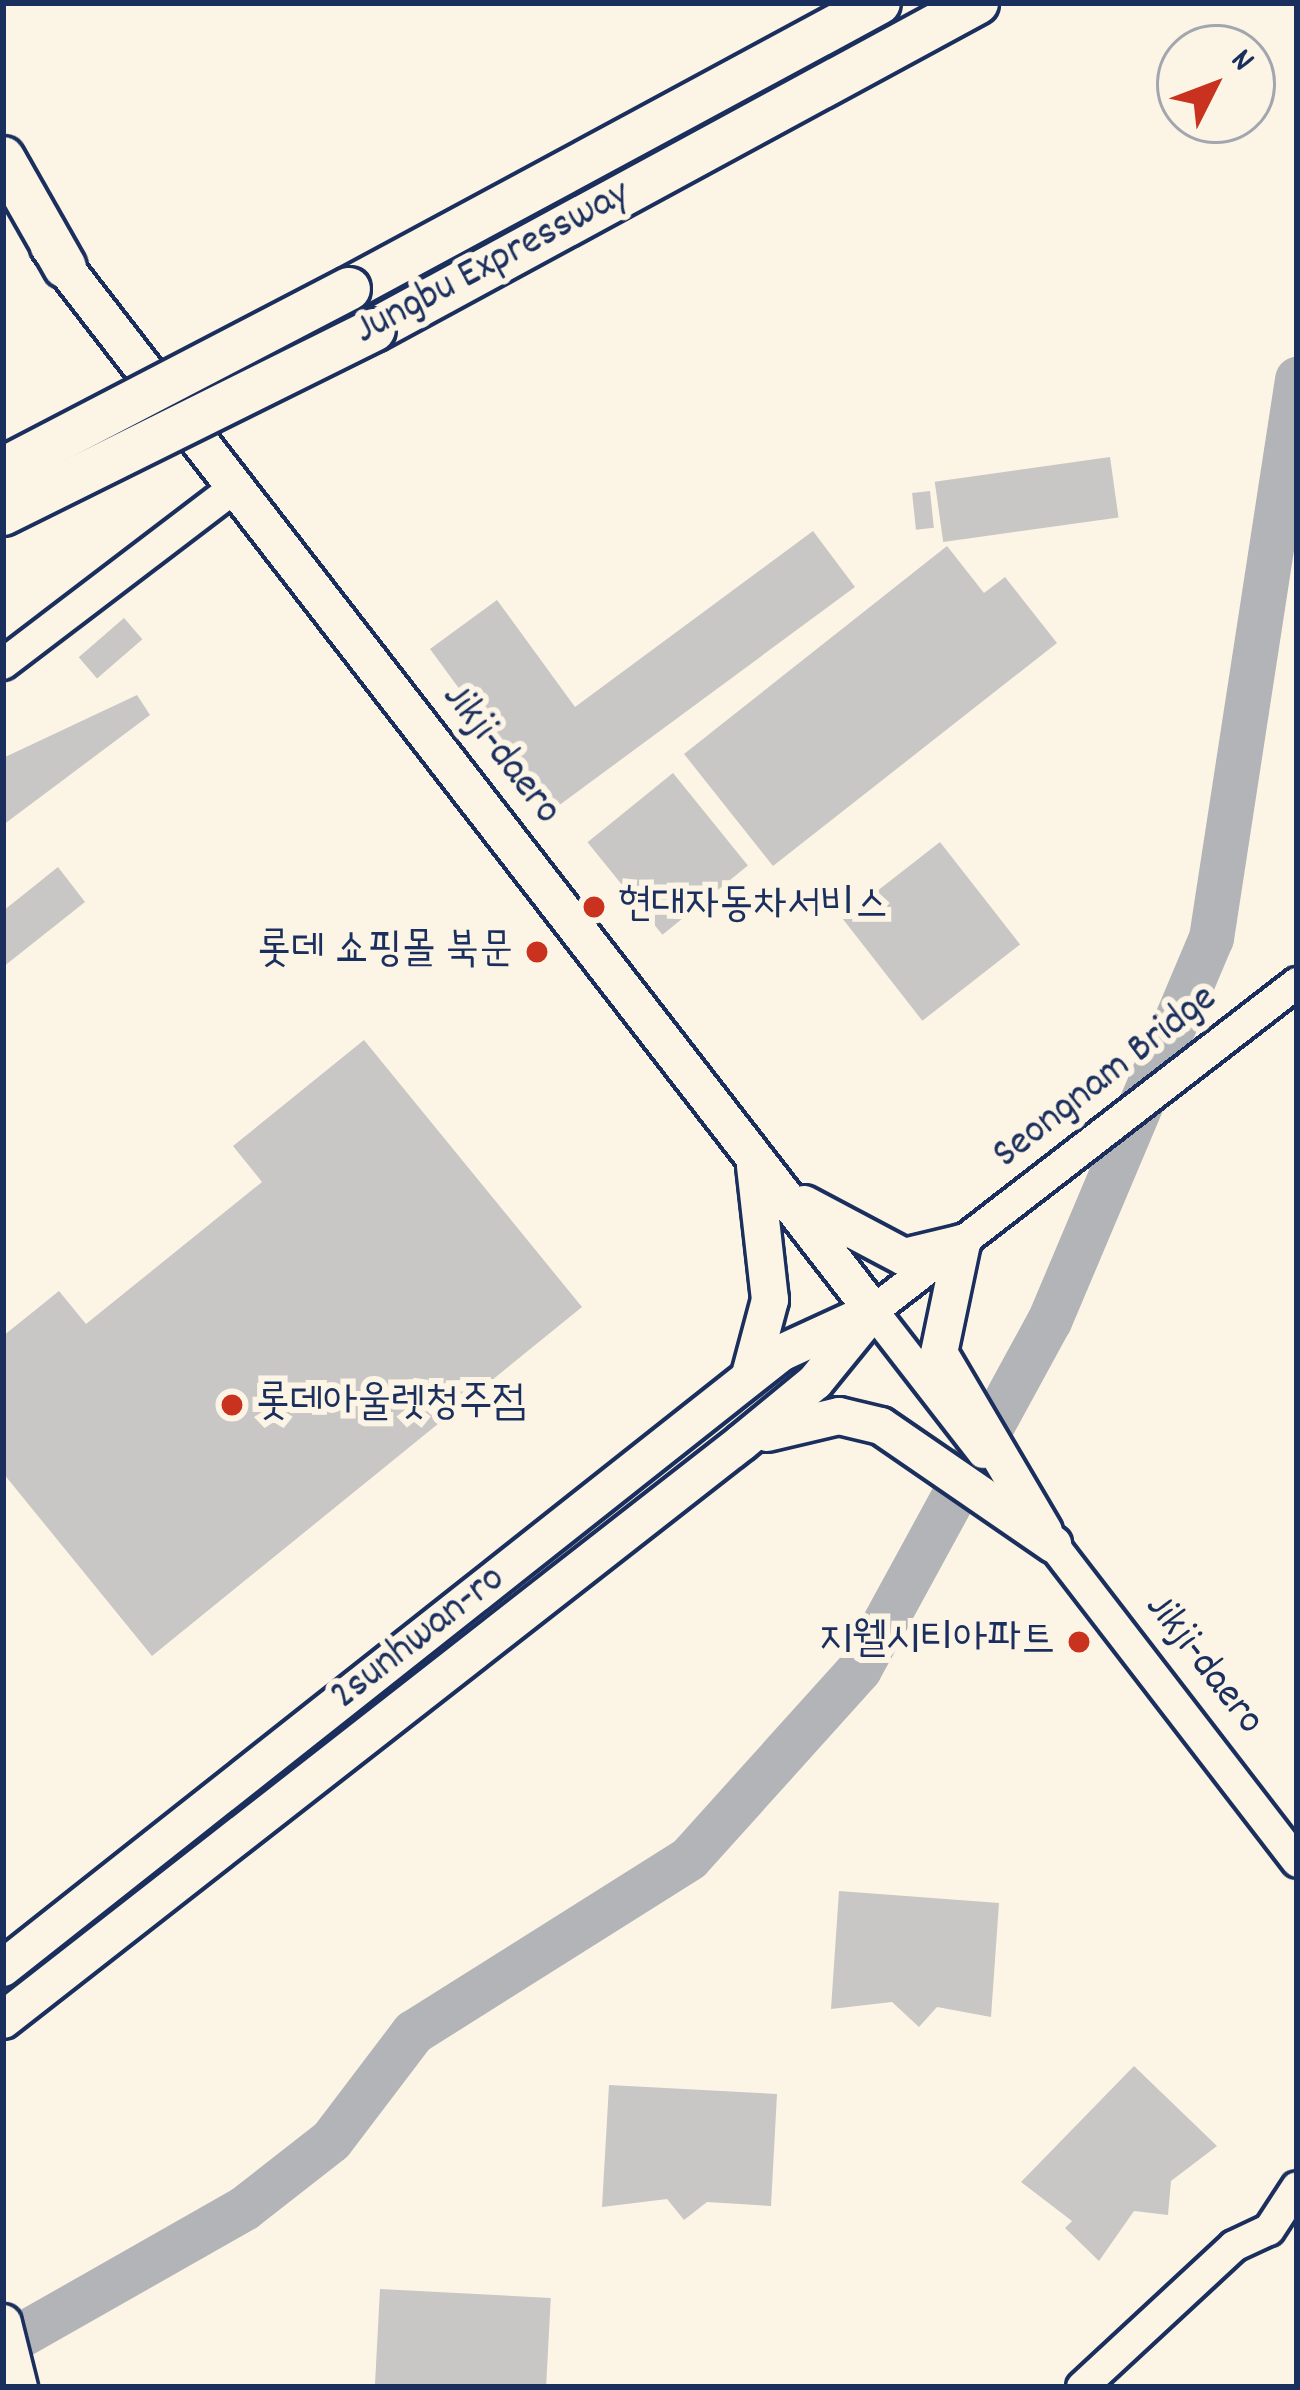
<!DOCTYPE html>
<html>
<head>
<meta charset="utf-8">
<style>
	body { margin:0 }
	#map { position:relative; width:1300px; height:2390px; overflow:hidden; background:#fcf5e5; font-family:Dekko,"Poor Story",sans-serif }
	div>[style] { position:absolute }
	.river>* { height:45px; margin:-22.5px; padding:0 22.5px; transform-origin:22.5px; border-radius:22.5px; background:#b2b4b8 }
	.building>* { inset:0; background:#c8c7c6; transform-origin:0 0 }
	.roads { filter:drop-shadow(3px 0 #1b2f5e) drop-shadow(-3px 0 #1b2f5e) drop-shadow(0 3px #1b2f5e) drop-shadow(0 -3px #1b2f5e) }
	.minor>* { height:30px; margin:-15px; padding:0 15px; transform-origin:15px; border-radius:15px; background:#fcf5e5 }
	.major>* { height:36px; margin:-18px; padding:0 18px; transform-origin:18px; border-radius:18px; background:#fcf5e5 }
	.highway>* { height:42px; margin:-21px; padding:0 21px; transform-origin:21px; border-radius:21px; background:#fcf5e5 }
	.bridges { filter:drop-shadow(3px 0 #1b2f5e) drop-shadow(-3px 0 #1b2f5e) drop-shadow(0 3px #1b2f5e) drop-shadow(0 -3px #1b2f5e) }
	.highway-bridge>* { height:42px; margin:-21px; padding:0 21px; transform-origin:21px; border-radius:21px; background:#fcf5e5 }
	.dots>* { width:33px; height:33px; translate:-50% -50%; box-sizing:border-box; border:6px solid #fcf5e5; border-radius:50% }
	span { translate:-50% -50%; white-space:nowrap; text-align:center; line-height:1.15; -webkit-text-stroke:12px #fcf5e5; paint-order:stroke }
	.street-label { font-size:42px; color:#1b2f5e }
	.poi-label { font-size:42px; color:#1b2f5e }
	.left { translate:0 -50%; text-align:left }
	.right { translate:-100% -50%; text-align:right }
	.frame { position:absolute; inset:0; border:6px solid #1b2f5e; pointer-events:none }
	.north { position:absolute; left:1156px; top:24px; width:120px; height:120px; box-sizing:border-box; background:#fcf5e5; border:3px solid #a2a6af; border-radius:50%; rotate:48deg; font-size:33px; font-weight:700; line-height:48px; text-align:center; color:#1b2f5e }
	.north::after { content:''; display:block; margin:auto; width:42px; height:54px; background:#c8321e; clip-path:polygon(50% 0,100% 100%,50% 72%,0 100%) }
</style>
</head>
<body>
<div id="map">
	<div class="river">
		<i style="left:3px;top:2345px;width:277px;rotate:-29.6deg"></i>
		<i style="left:244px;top:2208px;width:110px;rotate:-38deg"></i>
		<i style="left:331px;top:2140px;width:136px;rotate:-52.8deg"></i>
		<i style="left:413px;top:2032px;width:326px;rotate:-32.2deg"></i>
		<i style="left:689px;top:1858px;width:254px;rotate:-48deg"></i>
		<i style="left:859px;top:1669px;width:396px;rotate:-61.4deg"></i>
		<i style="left:1049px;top:1321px;width:416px;rotate:-67.1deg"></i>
		<i style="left:1211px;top:938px;width:566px;rotate:-81.25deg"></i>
	</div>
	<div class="building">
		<i style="left:1110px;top:457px;width:61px;height:177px;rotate:82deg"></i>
		<i style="left:930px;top:491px;width:37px;height:18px;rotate:84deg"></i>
		<i style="clip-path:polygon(813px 531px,855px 587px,550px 812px,430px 649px,497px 600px,575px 707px)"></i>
		<i style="clip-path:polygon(947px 546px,984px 593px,1005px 577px,1057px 643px,773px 866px,684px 754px)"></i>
		<i style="left:124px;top:618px;width:28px;height:60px;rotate:49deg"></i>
		<i style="clip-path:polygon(137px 695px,150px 715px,3px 825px,3px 758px)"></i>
		<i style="left:673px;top:773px;width:119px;height:110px;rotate:51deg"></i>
		<i style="left:940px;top:842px;width:130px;height:124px;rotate:52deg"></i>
		<i style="clip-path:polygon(58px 867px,85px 902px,3px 967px,3px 911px)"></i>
		<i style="clip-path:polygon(364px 1040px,582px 1307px,152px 1656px,3px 1473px,3px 1336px,59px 1291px,86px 1324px,262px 1182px,233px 1146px)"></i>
		<i style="clip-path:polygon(839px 1891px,999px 1903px,991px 2017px,937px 2007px,919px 2027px,892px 2002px,831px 2009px)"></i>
		<i style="clip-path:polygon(1134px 2066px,1217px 2146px,1171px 2181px,1168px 2215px,1134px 2211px,1099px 2261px,1065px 2228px,1072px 2221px,1021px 2182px)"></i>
		<i style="clip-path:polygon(609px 2085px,777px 2094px,771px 2206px,707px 2202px,684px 2220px,667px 2199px,602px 2207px)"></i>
		<i style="left:380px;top:2289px;width:171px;height:98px;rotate:3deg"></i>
	</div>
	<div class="roads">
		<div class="minor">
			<i style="left:3px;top:664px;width:292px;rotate:-37.3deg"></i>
			<i style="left:983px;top:1453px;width:180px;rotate:-127.8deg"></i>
			<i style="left:873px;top:1311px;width:536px;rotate:-37.72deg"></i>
			<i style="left:1041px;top:1529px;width:420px;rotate:52.4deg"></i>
			<i style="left:1082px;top:2387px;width:207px;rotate:-42.8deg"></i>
			<i style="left:1234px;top:2246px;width:38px;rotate:-25deg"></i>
			<i style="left:1269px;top:2230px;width:51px;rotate:-56.9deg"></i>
		</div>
		<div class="major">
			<i style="left:49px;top:247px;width:1346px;rotate:52.24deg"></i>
			<i style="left:804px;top:1204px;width:113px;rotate:27.9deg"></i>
			<i style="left:904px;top:1257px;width:60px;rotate:-13.6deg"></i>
			<i style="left:962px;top:1243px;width:112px;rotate:101.8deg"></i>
			<i style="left:939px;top:1353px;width:207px;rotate:59.5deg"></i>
			<i style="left:750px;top:1375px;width:78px;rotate:-75.1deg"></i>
			<i style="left:770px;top:1300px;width:135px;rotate:-96.4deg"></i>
			<i style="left:767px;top:1433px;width:74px;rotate:-13.3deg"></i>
			<i style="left:839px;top:1416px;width:43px;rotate:13.4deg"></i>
			<i style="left:881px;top:1426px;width:209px;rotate:34.5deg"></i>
			<i style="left:3px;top:1968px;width:992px;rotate:-38.33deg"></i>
			<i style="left:781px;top:1353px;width:91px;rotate:-24.6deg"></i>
			<i style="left:3px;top:2020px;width:937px;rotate:-38.02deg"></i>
			<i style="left:741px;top:1443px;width:96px;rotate:-39.5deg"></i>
			<i style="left:815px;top:1382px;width:92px;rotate:-50.8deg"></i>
			<i style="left:3px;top:2323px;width:66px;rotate:76deg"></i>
		</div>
		<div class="highway">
			<i style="left:3px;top:158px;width:125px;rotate:60.4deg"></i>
			<i style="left:349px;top:289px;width:602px;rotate:-28.35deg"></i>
			<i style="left:374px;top:330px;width:686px;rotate:-28.47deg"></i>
		</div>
	</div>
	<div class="bridges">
		<div class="highway-bridge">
			<i style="left:3px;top:469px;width:390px;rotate:-27.5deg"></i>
			<i style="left:3px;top:514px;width:414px;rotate:-26.4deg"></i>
		</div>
	</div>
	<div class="dots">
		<i style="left:594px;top:907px;background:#c8321e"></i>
		<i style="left:537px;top:952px;background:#c8321e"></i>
		<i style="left:232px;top:1405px;background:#c8321e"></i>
		<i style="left:1079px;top:1642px;background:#c8321e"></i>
	</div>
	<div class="street-label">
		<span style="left:493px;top:264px;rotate:-28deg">Jungbu Expressway</span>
		<span style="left:500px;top:755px;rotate:52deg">Jikji-daero</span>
		<span style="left:1106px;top:1078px;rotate:-38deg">Seongnam Bridge</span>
		<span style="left:419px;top:1639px;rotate:-38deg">2sunhwan-ro</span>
		<span style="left:1203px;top:1665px;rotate:52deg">Jikji-daero</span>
	</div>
	<div class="poi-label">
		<span class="left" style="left:618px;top:907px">현대자동차서비스</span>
		<span class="right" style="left:513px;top:952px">롯데 쇼핑몰 북문</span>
		<span class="left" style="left:256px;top:1405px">롯데아울렛청주점</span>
		<span class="right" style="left:1055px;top:1642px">지웰시티아파트</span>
	</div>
	<div class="frame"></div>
	<div class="north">N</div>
</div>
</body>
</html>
